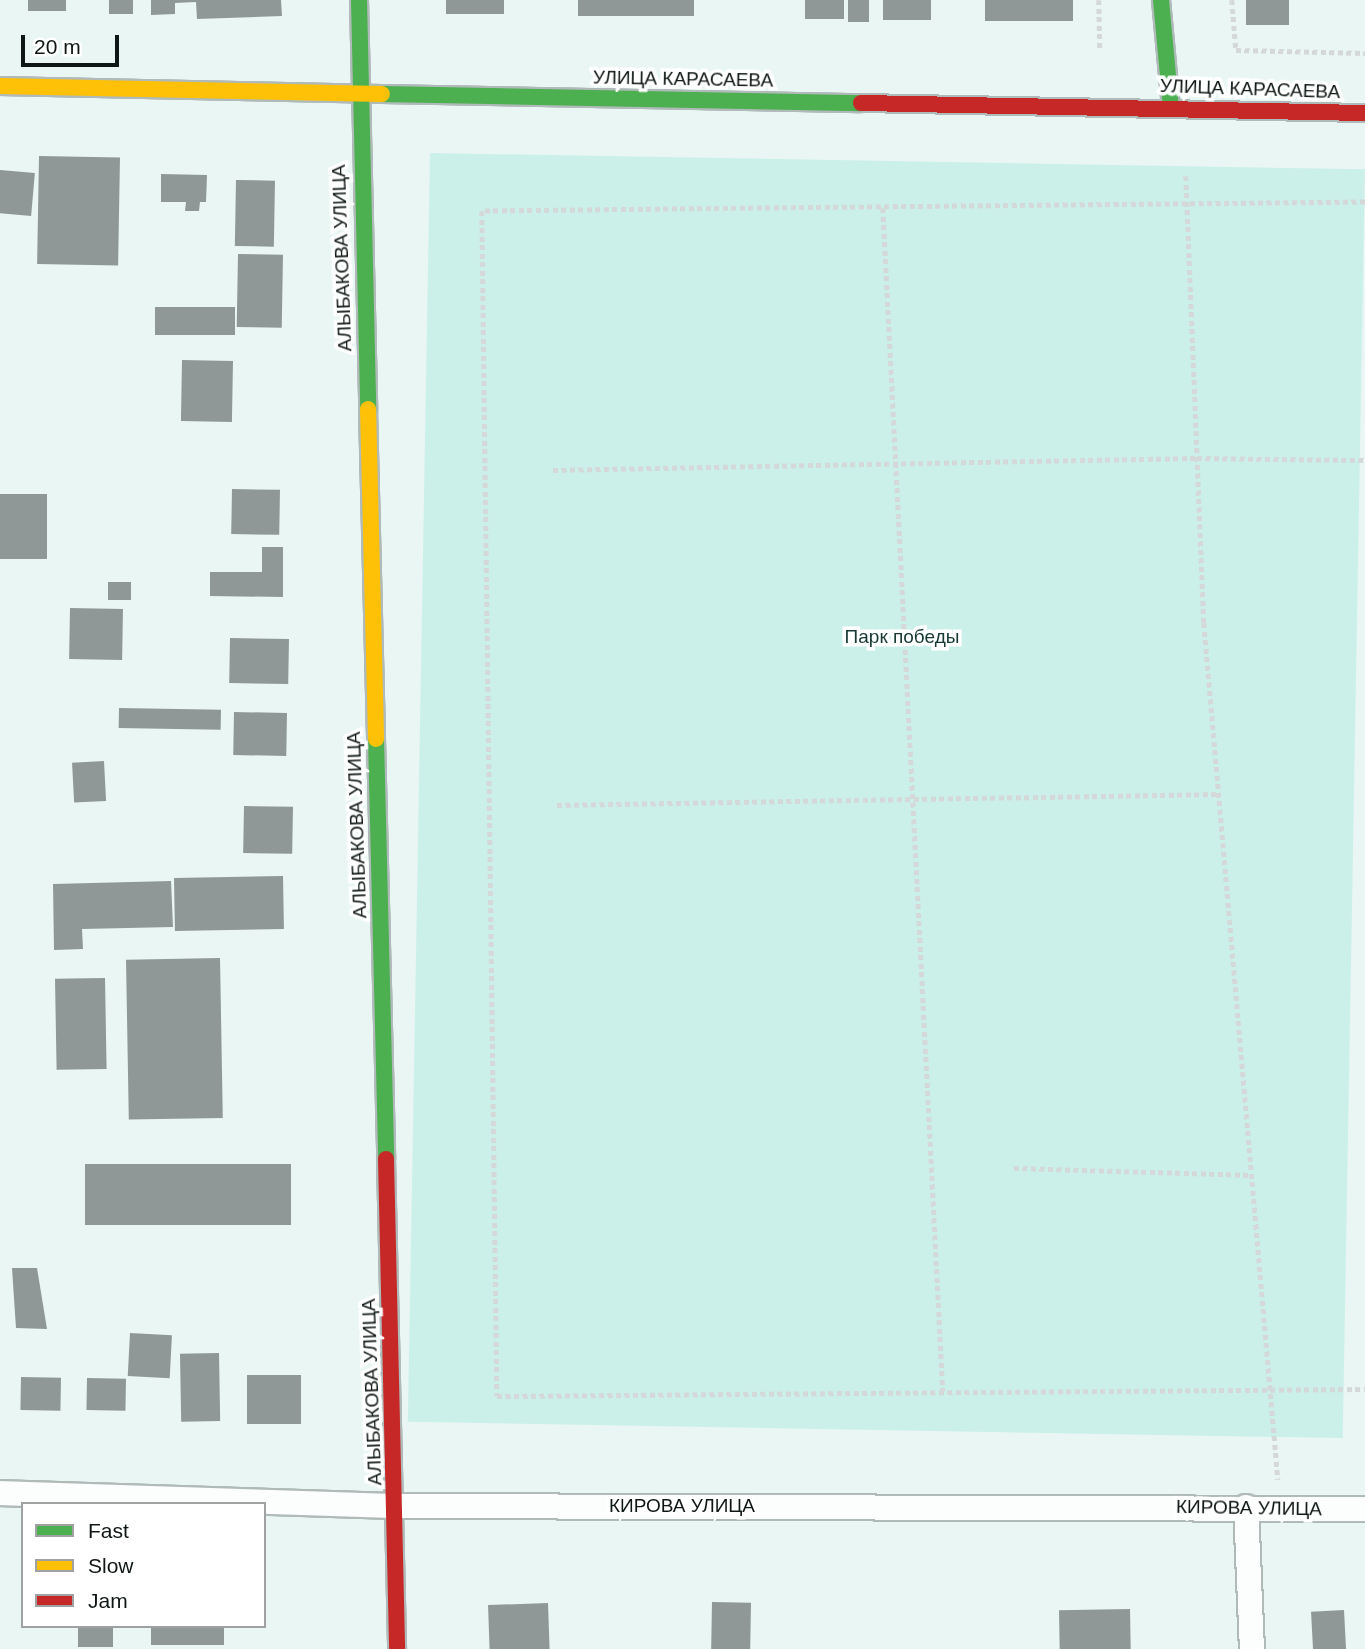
<!DOCTYPE html>
<html>
<head>
<meta charset="utf-8">
<style>
	body { margin:0 }
	#map { position:relative; width:1365px; height:1649px; overflow:hidden; background:#e9f6f4; font-family:Helvetica,sans-serif }
	div>[style] { position:absolute }
	.green>* { inset:0; background:#cbf0ea; transform-origin:0 0 }
	.building>* { inset:0; background:#8f9897; transform-origin:0 0 }
	.path>* { height:4.5px; margin-top:-2.25px; transform-origin:0; background:repeating-linear-gradient(90deg,#d5d8d8 0 5px,transparent 0 8.5px) }
	.roads { filter:drop-shadow(2px 0 #b0bab9) drop-shadow(-2px 0 #b0bab9) drop-shadow(0 2px #b0bab9) drop-shadow(0 -2px #b0bab9) }
	.street>* { height:24px; margin:-12px; padding:0 12px; transform-origin:12px; border-radius:12px; background:#fcfefd }
	.fast>* { height:16px; margin:-8px; padding:0 8px; transform-origin:8px; border-radius:8px; background:#4caf50 }
	.slow>* { height:16px; margin:-8px; padding:0 8px; transform-origin:8px; border-radius:8px; background:#ffc107 }
	.jam>* { height:16px; margin:-8px; padding:0 8px; transform-origin:8px; border-radius:8px; background:#c62828 }
	span { translate:-50% -50%; white-space:nowrap; text-align:center; line-height:1.15; -webkit-text-stroke:7px #fff; paint-order:stroke }
	.street-label { font-size:19px; color:#0f1715 }
	.park-label { font-size:19px; color:#163934 }
	.legend { position:absolute; left:21px; top:1502px; width:245px; height:126px; box-sizing:border-box; background:#fff; border:2px solid #9fa2a1; margin:0; padding:9px 12px; list-style:none; font-size:21px; color:#0f1715 }
	.legend li { display:flex; align-items:center; gap:14px; height:35px }
	.legend b { width:35px; border:2px solid #9fa2a1 }
	.scale { position:absolute; left:21px; top:35px; width:98px; height:32px; box-sizing:border-box; border:4px solid #0f1715; border-top:0; padding-left:9px; font-size:21px; line-height:24px; white-space:nowrap; color:#0f1715; -webkit-text-stroke:5px #fff; paint-order:stroke }
</style>
</head>
<body>
<div id="map">
	<div class="green">
		<i style="left:430px;top:153px;width:935px;height:1269px;rotate:1deg"></i>
	</div>
	<div class="building">
		<i style="left:28px;top:0;width:38px;height:11px"></i>
		<i style="left:109px;top:0;width:24px;height:14px"></i>
		<i style="clip-path:polygon(151px 0,281px 0,282px 16px,197px 19px,196px 2px,175px 3px,175px 14px,151px 15px)"></i>
		<i style="left:446px;top:0;width:58px;height:14px"></i>
		<i style="left:578px;top:0;width:116px;height:16px"></i>
		<i style="left:805px;top:0;width:39px;height:19px"></i>
		<i style="left:848px;top:0;width:21px;height:22px"></i>
		<i style="left:883px;top:0;width:48px;height:20px"></i>
		<i style="left:985px;top:0;width:88px;height:21px"></i>
		<i style="left:1246px;top:0;width:43px;height:25px"></i>
		<i style="left:39px;top:156px;width:81px;height:108px;rotate:1deg"></i>
		<i style="left:0;top:170px;width:35px;height:43px;rotate:5deg"></i>
		<i style="clip-path:polygon(161px 174px,207px 175px,206px 202px,200px 202px,199px 211px,185px 211px,186px 202px,161px 202px)"></i>
		<i style="left:236px;top:180px;width:39px;height:66px;rotate:1deg"></i>
		<i style="left:238px;top:254px;width:45px;height:73px;rotate:1deg"></i>
		<i style="left:235px;top:307px;width:28px;height:80px;rotate:90deg"></i>
		<i style="left:182px;top:360px;width:51px;height:61px;rotate:1deg"></i>
		<i style="left:232px;top:489px;width:48px;height:45px;rotate:1deg"></i>
		<i style="left:0;top:494px;width:47px;height:65px"></i>
		<i style="clip-path:polygon(262px 547px,283px 547px,283px 597px,210px 596px,210px 572px,262px 572px)"></i>
		<i style="left:108px;top:582px;width:23px;height:18px"></i>
		<i style="left:70px;top:608px;width:53px;height:51px;rotate:1deg"></i>
		<i style="left:230px;top:638px;width:59px;height:45px;rotate:1deg"></i>
		<i style="left:119px;top:708px;width:102px;height:20px;rotate:1deg"></i>
		<i style="left:234px;top:712px;width:53px;height:43px;rotate:1deg"></i>
		<i style="left:104px;top:761px;width:40px;height:32px;rotate:87deg"></i>
		<i style="left:244px;top:806px;width:49px;height:47px;rotate:1deg"></i>
		<i style="left:283px;top:876px;width:53px;height:109px;rotate:89deg"></i>
		<i style="clip-path:polygon(171px 881px,173px 927px,82px 929px,83px 949px,54px 950px,53px 884px)"></i>
		<i style="left:220px;top:958px;width:160px;height:94px;rotate:89deg"></i>
		<i style="left:105px;top:978px;width:91px;height:50px;rotate:89deg"></i>
		<i style="left:85px;top:1164px;width:206px;height:61px"></i>
		<i style="clip-path:polygon(12px 1268px,37px 1268px,47px 1329px,16px 1328px)"></i>
		<i style="left:130px;top:1333px;width:42px;height:43px;rotate:3deg"></i>
		<i style="left:219px;top:1353px;width:68px;height:39px;rotate:89deg"></i>
		<i style="left:247px;top:1375px;width:54px;height:49px"></i>
		<i style="left:21px;top:1377px;width:40px;height:33px;rotate:1deg"></i>
		<i style="left:87px;top:1378px;width:39px;height:32px;rotate:1deg"></i>
		<i style="left:712px;top:1602px;width:39px;height:47px;rotate:1deg"></i>
		<i style="left:548px;top:1603px;width:46px;height:60px;rotate:88deg"></i>
		<i style="left:1130px;top:1609px;width:40px;height:71px;rotate:89deg"></i>
		<i style="left:1344px;top:1610px;width:39px;height:33px;rotate:87deg"></i>
		<i style="left:78px;top:1626px;width:35px;height:21px"></i>
		<i style="left:151px;top:1626px;width:73px;height:19px"></i>
	</div>
	<div class="path">
		<i style="left:1099px;top:0;width:50px;rotate:88.9deg"></i>
		<i style="left:1232px;top:0;width:50px;rotate:85.4deg"></i>
		<i style="left:1236px;top:50px;width:129px;rotate:1.3deg"></i>
		<i style="left:1186px;top:176px;width:447px;rotate:87.7deg"></i>
		<i style="left:1204px;top:623px;width:860px;rotate:85.06deg"></i>
		<i style="left:1365px;top:202px;width:883px;rotate:179.42deg"></i>
		<i style="left:482px;top:211px;width:1185px;rotate:89.27deg"></i>
		<i style="left:497px;top:1396px;width:868px;rotate:-0.46deg"></i>
		<i style="left:883px;top:208px;width:1185px;rotate:87.1deg"></i>
		<i style="left:553px;top:470px;width:644px;rotate:-1.07deg"></i>
		<i style="left:1197px;top:458px;width:168px;rotate:0.7deg"></i>
		<i style="left:557px;top:805px;width:661px;rotate:-0.95deg"></i>
		<i style="left:1014px;top:1168px;width:238px;rotate:1.7deg"></i>
	</div>
	<div class="roads">
		<div class="street">
			<i style="left:0;top:1493px;width:396px;rotate:1.9deg"></i>
			<i style="left:396px;top:1506px;width:969px;rotate:0.18deg"></i>
			<i style="left:1246px;top:1507px;width:142px;rotate:87.6deg"></i>
		</div>
		<div class="fast">
			<i style="left:359px;top:0;width:409px;rotate:88.7deg"></i>
			<i style="left:1161px;top:0;width:108px;rotate:84.7deg"></i>
			<i style="left:382px;top:94px;width:479px;rotate:1.1deg"></i>
			<i style="left:376px;top:739px;width:420px;rotate:88.6deg"></i>
		</div>
		<div class="slow">
			<i style="left:0;top:86px;width:382px;rotate:1.2deg"></i>
			<i style="left:368px;top:409px;width:330px;rotate:88.6deg"></i>
		</div>
		<div class="jam">
			<i style="left:861px;top:103px;width:504px;rotate:1.14deg"></i>
			<i style="left:386px;top:1159px;width:490px;rotate:88.7deg"></i>
		</div>
	</div>
	<div class="street-label">
		<span style="left:683px;top:79px;rotate:1deg">УЛИЦА КАРАСАЕВА</span>
		<span style="left:1250px;top:89px;rotate:2deg">УЛИЦА КАРАСАЕВА</span>
		<span style="left:342px;top:258px;rotate:-92deg">АЛЫБАКОВА УЛИЦА</span>
		<span style="left:357px;top:825px;rotate:-92deg">АЛЫБАКОВА УЛИЦА</span>
		<span style="left:372px;top:1392px;rotate:-92deg">АЛЫБАКОВА УЛИЦА</span>
		<span style="left:682px;top:1506px">КИРОВА УЛИЦА</span>
		<span style="left:1249px;top:1508px;rotate:1deg">КИРОВА УЛИЦА</span>
	</div>
	<div class="park-label">
		<span style="left:902px;top:637px">Парк победы</span>
	</div>
	<ul class="legend">
	<li><b style="height:9px;background:#4caf50"></b>Fast</li>
	<li><b style="height:9px;background:#ffc107"></b>Slow</li>
	<li><b style="height:9px;background:#c62828"></b>Jam</li>
	</ul>
	<div class="scale">20 m</div>
</div>
</body>
</html>
